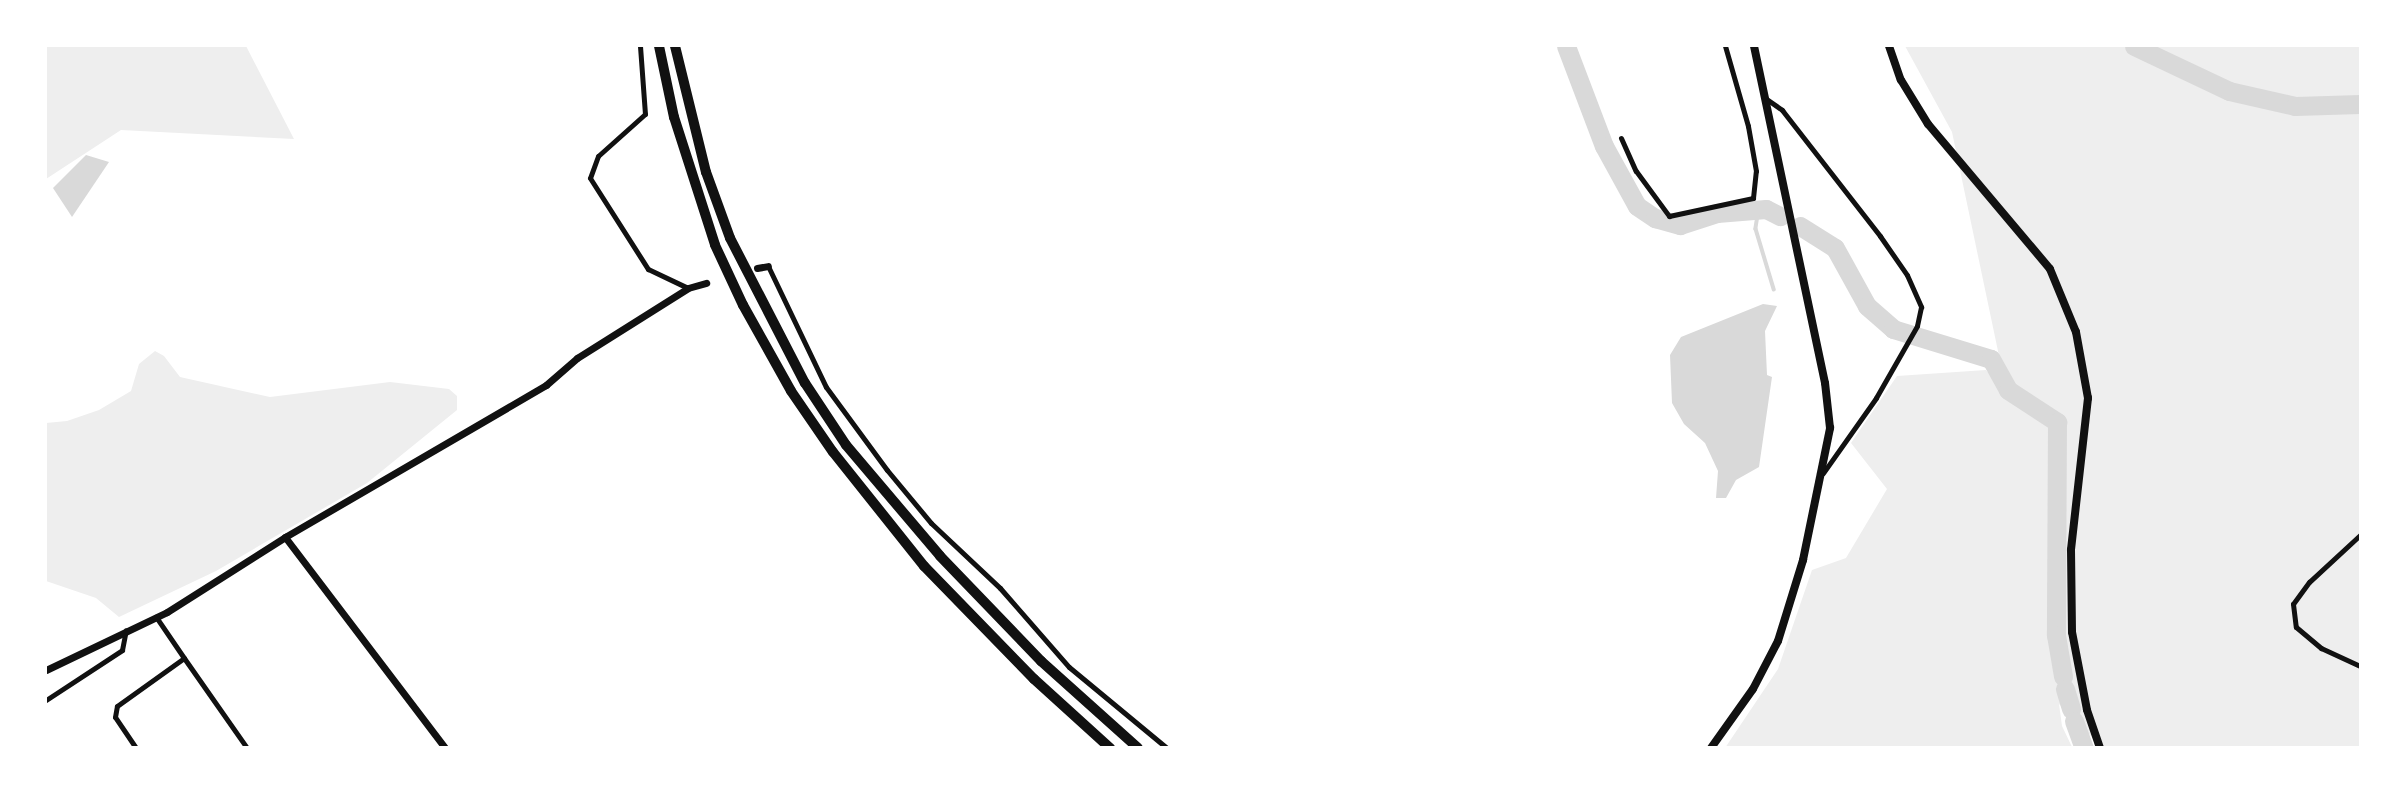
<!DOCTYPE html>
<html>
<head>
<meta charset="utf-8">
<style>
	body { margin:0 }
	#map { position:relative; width:2406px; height:793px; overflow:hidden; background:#fff; font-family:Arial,sans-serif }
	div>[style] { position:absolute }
	.green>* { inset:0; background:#eee }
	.water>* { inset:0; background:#d9d9d9 }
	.stream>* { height:3.5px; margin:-1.75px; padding:0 1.75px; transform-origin:1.75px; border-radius:1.75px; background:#d9d9d9 }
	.river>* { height:19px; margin:-9.5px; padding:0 9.5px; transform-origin:9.5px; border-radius:9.5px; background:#d9d9d9 }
	.minor>* { height:5px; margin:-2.5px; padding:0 2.5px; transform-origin:2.5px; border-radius:2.5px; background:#111 }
	.tertiary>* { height:7px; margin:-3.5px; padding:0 3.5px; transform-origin:3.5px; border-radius:3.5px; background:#111 }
	.secondary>* { height:8px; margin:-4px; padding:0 4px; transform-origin:4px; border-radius:4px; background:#111 }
	.motorway>* { height:10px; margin:-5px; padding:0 5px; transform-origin:5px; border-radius:5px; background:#111 }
	span { translate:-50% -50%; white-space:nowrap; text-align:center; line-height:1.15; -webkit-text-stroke:5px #fff; paint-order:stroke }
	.frame { position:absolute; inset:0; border:47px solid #fff; pointer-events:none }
</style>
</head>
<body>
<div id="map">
	<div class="green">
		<i style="clip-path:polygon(46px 46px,246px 46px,294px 139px,121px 130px,46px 179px)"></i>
		<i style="clip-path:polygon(1905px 46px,2360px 46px,2360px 747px,2102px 747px,2059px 704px,2062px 726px,2072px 747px,1725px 748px,1778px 669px,1812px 570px,1846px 558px,1887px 489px,1851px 443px,1897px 376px,1986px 370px,2007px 394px,1952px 132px)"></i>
		<i style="clip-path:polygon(155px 351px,164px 356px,180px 377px,270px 397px,390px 382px,449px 389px,457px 396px,457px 410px,367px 483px,216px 571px,119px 617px,96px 598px,46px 581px,46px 423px,67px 421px,99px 410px,131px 391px,139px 364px)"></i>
	</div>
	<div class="water">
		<i style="clip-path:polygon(86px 155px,109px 162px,72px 217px,53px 188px)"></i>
		<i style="clip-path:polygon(1763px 304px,1777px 306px,1765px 331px,1767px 375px,1772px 377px,1759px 467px,1736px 480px,1726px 498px,1716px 498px,1718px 471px,1705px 443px,1684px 424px,1672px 403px,1670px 355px,1681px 337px)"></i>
	</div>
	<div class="stream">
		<i style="left:1759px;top:209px;width:20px;rotate:99deg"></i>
		<i style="left:1756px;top:229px;width:63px;rotate:73.3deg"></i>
	</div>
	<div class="river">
		<i style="left:1566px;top:46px;width:107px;rotate:69.2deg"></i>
		<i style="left:1604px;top:146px;width:68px;rotate:61.2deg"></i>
		<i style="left:1637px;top:206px;width:22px;rotate:34deg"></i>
		<i style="left:1655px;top:218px;width:26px;rotate:16deg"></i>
		<i style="left:1680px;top:225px;width:39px;rotate:-18deg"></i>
		<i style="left:1717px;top:213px;width:49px;rotate:-4.7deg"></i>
		<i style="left:1766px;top:209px;width:16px;rotate:27deg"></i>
		<i style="left:2134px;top:46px;width:105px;rotate:25.3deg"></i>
		<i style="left:2229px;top:91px;width:68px;rotate:12.8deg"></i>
		<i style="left:2295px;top:106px;width:65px;rotate:-1.8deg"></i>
		<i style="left:1800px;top:226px;width:41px;rotate:32.2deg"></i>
		<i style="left:1835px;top:248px;width:66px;rotate:61.1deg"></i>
		<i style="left:1867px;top:306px;width:35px;rotate:41deg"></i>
		<i style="left:1893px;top:329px;width:102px;rotate:17deg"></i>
		<i style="left:1991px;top:359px;width:35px;rotate:61deg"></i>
		<i style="left:2008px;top:390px;width:59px;rotate:33.1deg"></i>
		<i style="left:2057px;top:422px;width:213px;rotate:90.3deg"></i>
		<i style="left:2056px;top:635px;width:42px;rotate:80.3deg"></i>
		<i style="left:2065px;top:689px;width:21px;rotate:73deg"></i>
		<i style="left:2074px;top:721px;width:29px;rotate:70deg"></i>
	</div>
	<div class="minor">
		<i style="left:640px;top:46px;width:68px;rotate:85.8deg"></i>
		<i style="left:645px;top:114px;width:63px;rotate:138.2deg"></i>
		<i style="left:598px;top:156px;width:23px;rotate:110deg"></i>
		<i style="left:590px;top:178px;width:108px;rotate:57.5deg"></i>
		<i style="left:648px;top:269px;width:44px;rotate:25.4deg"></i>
		<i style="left:1765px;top:98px;width:21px;rotate:35deg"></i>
		<i style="left:1782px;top:110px;width:160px;rotate:52.1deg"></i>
		<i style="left:1880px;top:236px;width:47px;rotate:55.3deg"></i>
		<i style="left:1907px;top:275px;width:35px;rotate:66deg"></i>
		<i style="left:1921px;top:307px;width:19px;rotate:102deg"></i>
		<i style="left:1917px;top:326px;width:83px;rotate:119.7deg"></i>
		<i style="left:1876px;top:398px;width:92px;rotate:125.2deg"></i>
		<i style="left:1621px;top:138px;width:36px;rotate:66deg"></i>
		<i style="left:1636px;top:171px;width:56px;rotate:53.7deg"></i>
		<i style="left:1669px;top:216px;width:86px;rotate:-12.1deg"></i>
		<i style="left:1753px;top:198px;width:27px;rotate:-84deg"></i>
		<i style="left:1756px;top:171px;width:46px;rotate:-100.1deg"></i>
		<i style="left:1748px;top:126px;width:83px;rotate:-106deg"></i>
		<i style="left:768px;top:266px;width:134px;rotate:64.4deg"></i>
		<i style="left:826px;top:387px;width:103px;rotate:53.7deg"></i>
		<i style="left:887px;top:470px;width:69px;rotate:50.3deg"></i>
		<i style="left:931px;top:523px;width:95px;rotate:43.3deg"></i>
		<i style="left:1000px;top:588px;width:105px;rotate:48.9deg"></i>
		<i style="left:1069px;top:667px;width:127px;rotate:39.6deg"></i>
		<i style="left:2360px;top:535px;width:69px;rotate:137.3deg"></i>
		<i style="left:2309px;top:582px;width:27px;rotate:126deg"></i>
		<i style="left:2293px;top:604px;width:23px;rotate:83deg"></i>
		<i style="left:2296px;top:627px;width:33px;rotate:40deg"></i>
		<i style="left:2321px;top:648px;width:43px;rotate:24.8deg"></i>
		<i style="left:184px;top:658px;width:110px;rotate:55deg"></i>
		<i style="left:46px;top:700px;width:91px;rotate:-33.3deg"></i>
		<i style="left:122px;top:650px;width:20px;rotate:-79deg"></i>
		<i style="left:136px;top:748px;width:37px;rotate:-124deg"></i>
		<i style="left:115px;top:717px;width:11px;rotate:-80deg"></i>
		<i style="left:117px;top:706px;width:82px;rotate:-35.6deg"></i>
		<i style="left:184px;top:658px;width:50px;rotate:-124.3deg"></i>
	</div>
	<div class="tertiary">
		<i style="left:757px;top:268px;width:11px;rotate:-10deg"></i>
		<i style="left:285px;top:537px;width:302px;rotate:-30.2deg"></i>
		<i style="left:546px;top:385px;width:41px;rotate:-41.1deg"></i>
		<i style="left:577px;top:358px;width:131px;rotate:-32.2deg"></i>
		<i style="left:688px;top:288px;width:19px;rotate:-16deg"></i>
		<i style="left:46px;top:670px;width:134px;rotate:-25.6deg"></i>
		<i style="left:167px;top:612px;width:140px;rotate:-32.4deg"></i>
		<i style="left:285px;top:537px;width:265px;rotate:52.8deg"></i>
	</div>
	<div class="secondary">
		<i style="left:1889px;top:46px;width:36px;rotate:71deg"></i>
		<i style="left:1901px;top:80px;width:52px;rotate:58.5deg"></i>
		<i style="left:1928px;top:124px;width:189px;rotate:49.9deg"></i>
		<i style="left:2050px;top:269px;width:68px;rotate:67.6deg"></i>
		<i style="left:2076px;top:332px;width:67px;rotate:79.7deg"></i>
		<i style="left:2088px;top:398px;width:153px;rotate:96.4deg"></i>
		<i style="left:2071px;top:550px;width:82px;rotate:89.3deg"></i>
		<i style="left:2072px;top:632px;width:79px;rotate:79.1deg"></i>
		<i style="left:2087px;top:710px;width:40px;rotate:71.1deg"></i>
		<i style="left:1711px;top:748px;width:72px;rotate:-54.6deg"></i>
		<i style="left:1753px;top:689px;width:54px;rotate:-62.5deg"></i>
		<i style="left:1778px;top:641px;width:85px;rotate:-72.8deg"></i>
		<i style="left:1803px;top:560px;width:135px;rotate:-78.4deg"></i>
		<i style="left:1830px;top:428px;width:45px;rotate:-96.3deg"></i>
		<i style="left:1825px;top:383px;width:344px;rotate:-101.9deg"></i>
	</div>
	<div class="motorway">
		<i style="left:659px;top:46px;width:73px;rotate:78.1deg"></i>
		<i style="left:674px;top:117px;width:134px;rotate:72.2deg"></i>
		<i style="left:715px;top:245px;width:66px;rotate:65deg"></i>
		<i style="left:743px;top:305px;width:98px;rotate:60.8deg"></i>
		<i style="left:791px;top:391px;width:74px;rotate:55.5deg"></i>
		<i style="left:833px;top:452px;width:146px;rotate:51.4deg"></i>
		<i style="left:924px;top:566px;width:158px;rotate:45.8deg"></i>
		<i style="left:1034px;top:679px;width:103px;rotate:42.2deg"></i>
		<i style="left:675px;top:46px;width:130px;rotate:76.2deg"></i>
		<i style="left:706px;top:172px;width:70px;rotate:70deg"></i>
		<i style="left:730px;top:238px;width:163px;rotate:62.7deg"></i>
		<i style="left:805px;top:383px;width:74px;rotate:56.5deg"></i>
		<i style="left:846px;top:445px;width:145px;rotate:49.7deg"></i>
		<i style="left:940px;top:556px;width:146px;rotate:46.1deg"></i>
		<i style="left:1041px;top:661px;width:130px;rotate:41.9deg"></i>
	</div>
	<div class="frame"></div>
</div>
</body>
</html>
